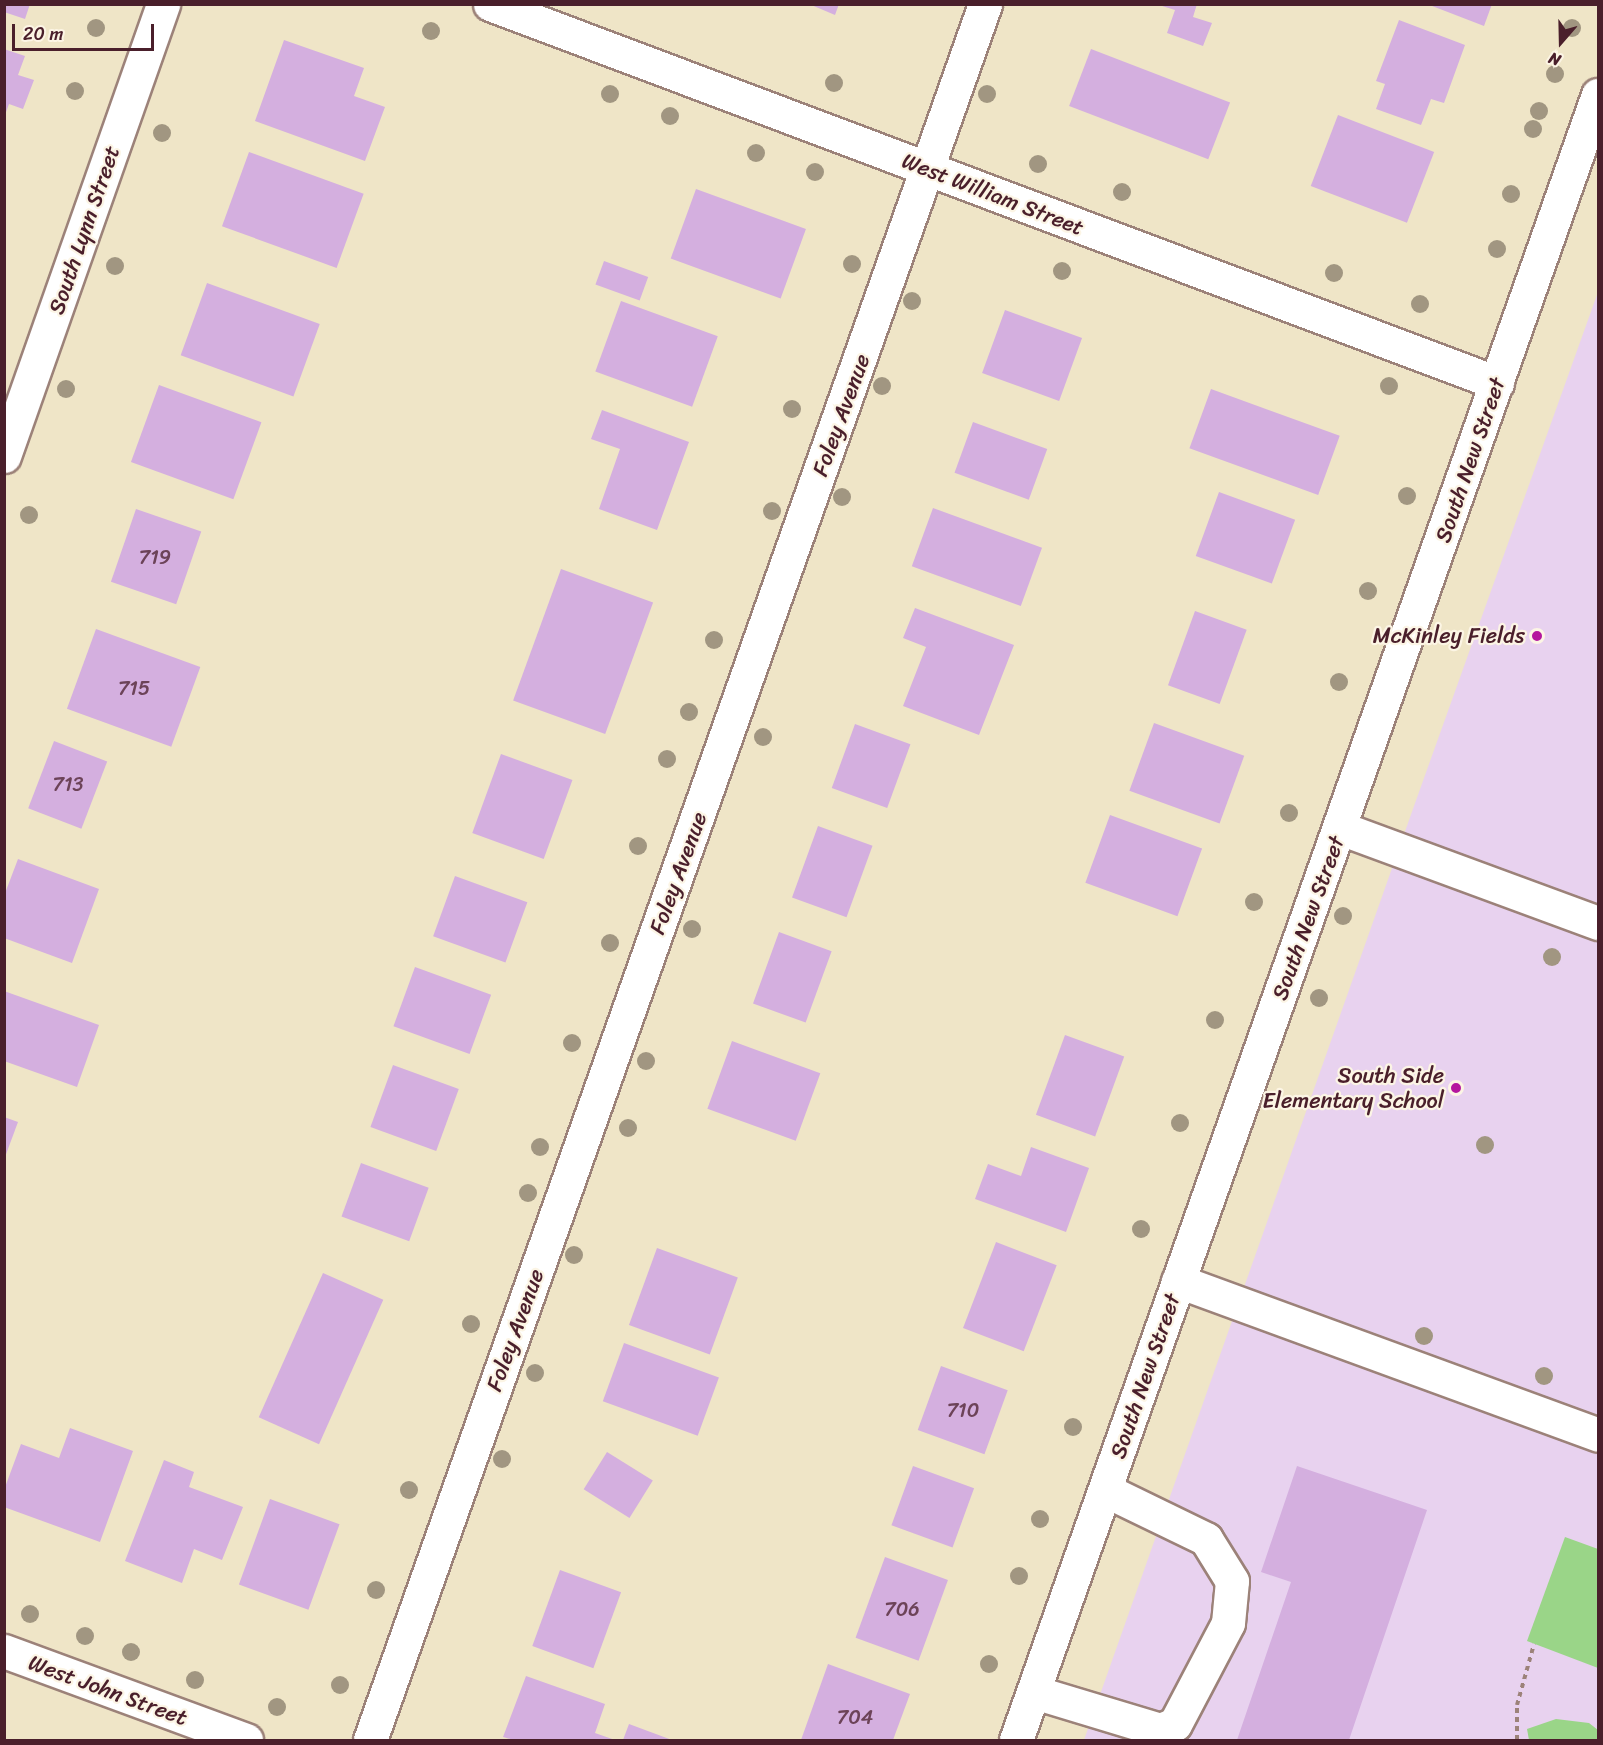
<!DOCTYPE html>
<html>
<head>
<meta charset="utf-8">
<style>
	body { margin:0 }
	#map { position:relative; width:1603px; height:1745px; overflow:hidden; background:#efe5c7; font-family:Sriracha,sans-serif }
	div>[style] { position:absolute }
	.built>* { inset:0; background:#e8d2ef }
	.green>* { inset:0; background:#9ad588 }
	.building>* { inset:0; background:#d4afdf; transform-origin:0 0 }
	.path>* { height:4px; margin-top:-2px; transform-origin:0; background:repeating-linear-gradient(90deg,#9c8279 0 4.5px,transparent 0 9px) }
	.roads { filter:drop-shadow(2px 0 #9c8279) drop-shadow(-2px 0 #9c8279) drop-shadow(0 2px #9c8279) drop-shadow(0 -2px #9c8279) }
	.minor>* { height:33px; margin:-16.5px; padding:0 16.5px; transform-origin:16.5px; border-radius:16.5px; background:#fff }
	.trees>* { width:18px; height:18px; margin:-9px; border-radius:50%; background:#a19681 }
	.dots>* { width:16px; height:16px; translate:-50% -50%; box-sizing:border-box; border:3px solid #fcf5e5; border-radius:50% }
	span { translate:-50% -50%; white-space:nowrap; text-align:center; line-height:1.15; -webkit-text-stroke:4.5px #fcf5e5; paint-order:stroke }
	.number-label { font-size:20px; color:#6c4358 }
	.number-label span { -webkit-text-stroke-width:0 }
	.street-label { font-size:22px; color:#4a1f2b }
	.poi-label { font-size:22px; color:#4a1f2b }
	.right { translate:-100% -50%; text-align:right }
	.frame { position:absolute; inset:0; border:6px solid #4a1f2b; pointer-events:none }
	.north { position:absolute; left:1531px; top:12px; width:60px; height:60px; -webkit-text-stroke:4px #fcf5e5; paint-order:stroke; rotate:200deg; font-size:16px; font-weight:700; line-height:24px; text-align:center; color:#4a1f2b }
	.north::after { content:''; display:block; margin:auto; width:21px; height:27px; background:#4a1f2b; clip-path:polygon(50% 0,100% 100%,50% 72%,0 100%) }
	.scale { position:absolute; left:12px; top:24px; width:142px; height:27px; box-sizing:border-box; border:3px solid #4a1f2b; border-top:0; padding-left:8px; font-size:18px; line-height:21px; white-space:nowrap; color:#4a1f2b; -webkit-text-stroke:4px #fcf5e5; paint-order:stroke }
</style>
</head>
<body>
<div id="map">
	<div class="built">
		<i style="clip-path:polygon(1598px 292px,1598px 1740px,1084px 1740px,1414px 806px)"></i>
	</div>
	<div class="green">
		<i style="clip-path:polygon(1565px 1537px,1598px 1549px,1598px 1668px,1527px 1641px)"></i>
		<i style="clip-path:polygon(1556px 1719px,1589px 1723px,1598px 1730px,1598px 1740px,1529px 1740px,1527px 1729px)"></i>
	</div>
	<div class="building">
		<i style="clip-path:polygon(4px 4px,30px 4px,25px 19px,4px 12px)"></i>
		<i style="clip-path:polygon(809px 4px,839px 4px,835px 15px)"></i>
		<i style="clip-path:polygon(1197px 4px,1193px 17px,1212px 23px,1203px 46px,1167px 33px,1175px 10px,1159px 5px)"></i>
		<i style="clip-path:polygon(1427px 4px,1492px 4px,1484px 26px)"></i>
		<i style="clip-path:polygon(1399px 20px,1465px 45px,1444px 103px,1431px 99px,1421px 125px,1376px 109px,1385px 84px,1376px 81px)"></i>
		<i style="clip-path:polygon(284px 40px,364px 68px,354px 96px,385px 107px,365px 161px,255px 121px)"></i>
		<i style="clip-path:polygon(4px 49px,25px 56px,18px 75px,34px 80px,23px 109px,9px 104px,5px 115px)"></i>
		<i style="left:1091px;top:49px;width:149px;height:61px;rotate:21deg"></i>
		<i style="left:1338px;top:115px;width:103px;height:76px;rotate:21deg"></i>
		<i style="left:249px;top:152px;width:122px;height:79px;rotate:20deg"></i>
		<i style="left:696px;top:189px;width:117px;height:74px;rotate:20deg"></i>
		<i style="left:604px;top:261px;width:47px;height:25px;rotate:20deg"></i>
		<i style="left:207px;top:283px;width:120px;height:77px;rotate:20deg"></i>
		<i style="left:621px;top:301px;width:103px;height:75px;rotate:20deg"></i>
		<i style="left:1005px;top:310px;width:82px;height:67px;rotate:20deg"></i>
		<i style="left:159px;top:385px;width:109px;height:82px;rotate:20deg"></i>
		<i style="left:1211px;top:389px;width:137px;height:63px;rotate:20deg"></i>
		<i style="clip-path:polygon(602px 410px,689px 442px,657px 530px,599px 509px,620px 449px,591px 439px)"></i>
		<i style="left:973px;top:422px;width:79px;height:54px;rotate:20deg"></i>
		<i style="left:1219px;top:492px;width:81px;height:68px;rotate:20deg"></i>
		<i style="left:933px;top:508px;width:116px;height:62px;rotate:20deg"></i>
		<i style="left:136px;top:509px;width:69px;height:77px;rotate:19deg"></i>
		<i style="left:561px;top:569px;width:98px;height:140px;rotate:20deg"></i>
		<i style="clip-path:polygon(915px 608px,1014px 645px,979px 735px,903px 706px,926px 647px,903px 638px)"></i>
		<i style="left:1195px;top:611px;width:55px;height:79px;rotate:20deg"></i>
		<i style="left:96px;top:629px;width:111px;height:85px;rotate:20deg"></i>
		<i style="left:1154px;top:723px;width:96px;height:72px;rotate:20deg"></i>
		<i style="left:855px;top:724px;width:59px;height:68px;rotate:20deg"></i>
		<i style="left:54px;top:741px;width:57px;height:72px;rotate:21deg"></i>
		<i style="left:501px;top:754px;width:76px;height:84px;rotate:20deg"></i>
		<i style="left:1110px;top:815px;width:98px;height:72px;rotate:20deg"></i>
		<i style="left:818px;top:826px;width:58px;height:76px;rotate:20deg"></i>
		<i style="clip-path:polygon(18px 859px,99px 889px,72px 963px,4px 938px,4px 896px)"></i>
		<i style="left:455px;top:876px;width:77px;height:64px;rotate:20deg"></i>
		<i style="left:779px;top:932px;width:56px;height:76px;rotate:20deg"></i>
		<i style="left:415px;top:967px;width:81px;height:63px;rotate:20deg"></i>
		<i style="clip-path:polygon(4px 991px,99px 1025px,77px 1087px,4px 1061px)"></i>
		<i style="left:1065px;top:1035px;width:63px;height:85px;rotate:20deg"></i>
		<i style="left:732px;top:1041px;width:94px;height:72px;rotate:20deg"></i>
		<i style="left:393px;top:1065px;width:70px;height:66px;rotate:20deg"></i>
		<i style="clip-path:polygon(4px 1117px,18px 1122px,5px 1157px,4px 1157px)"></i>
		<i style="clip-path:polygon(1031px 1147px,1089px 1168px,1066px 1232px,975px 1199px,988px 1164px,1021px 1176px)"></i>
		<i style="left:361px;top:1163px;width:72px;height:57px;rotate:20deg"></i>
		<i style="left:996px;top:1242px;width:65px;height:92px;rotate:21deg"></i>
		<i style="left:657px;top:1248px;width:86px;height:82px;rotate:20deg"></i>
		<i style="left:323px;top:1273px;width:66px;height:158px;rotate:24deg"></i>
		<i style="left:624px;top:1343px;width:101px;height:62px;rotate:20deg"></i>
		<i style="left:941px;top:1366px;width:71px;height:68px;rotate:20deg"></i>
		<i style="clip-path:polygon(70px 1428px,133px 1451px,100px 1542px,4px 1507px,4px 1490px,21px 1444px,59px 1458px)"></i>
		<i style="left:607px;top:1452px;width:54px;height:44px;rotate:32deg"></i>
		<i style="clip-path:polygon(164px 1460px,194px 1472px,189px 1487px,243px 1507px,222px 1560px,194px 1549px,182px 1583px,125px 1561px)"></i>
		<i style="left:913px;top:1466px;width:65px;height:63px;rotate:20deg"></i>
		<i style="clip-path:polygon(1297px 1466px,1427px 1510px,1349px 1740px,1237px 1740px,1291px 1582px,1261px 1572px)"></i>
		<i style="left:270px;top:1499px;width:74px;height:91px;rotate:20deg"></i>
		<i style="left:885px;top:1557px;width:67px;height:86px;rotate:20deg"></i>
		<i style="left:560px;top:1570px;width:65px;height:81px;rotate:20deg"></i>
		<i style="clip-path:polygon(828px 1664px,910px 1694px,893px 1740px,801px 1740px)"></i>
		<i style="clip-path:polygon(526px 1676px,605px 1704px,595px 1733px,615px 1740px,514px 1740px,503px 1737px)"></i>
		<i style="clip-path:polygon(629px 1724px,672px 1740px,623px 1740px)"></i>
	</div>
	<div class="path">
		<i style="left:1517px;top:1740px;width:35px;rotate:-90deg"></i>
		<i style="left:1517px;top:1705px;width:63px;rotate:-74.4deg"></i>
	</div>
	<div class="roads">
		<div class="minor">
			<i style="left:490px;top:4px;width:1076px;rotate:20.62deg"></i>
			<i style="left:4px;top:456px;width:479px;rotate:-70.6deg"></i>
			<i style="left:1340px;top:828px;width:275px;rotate:20.2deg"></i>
			<i style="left:1178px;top:1281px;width:447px;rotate:20.1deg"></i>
			<i style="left:4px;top:1651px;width:258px;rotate:20.2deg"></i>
			<i style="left:1034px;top:1692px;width:132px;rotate:16.8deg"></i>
			<i style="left:1160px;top:1730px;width:16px;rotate:-22deg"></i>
			<i style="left:1175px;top:1724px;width:114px;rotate:-62.3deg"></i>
			<i style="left:1228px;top:1623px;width:42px;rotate:-84.6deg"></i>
			<i style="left:1232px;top:1581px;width:49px;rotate:-121.8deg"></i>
			<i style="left:1206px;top:1539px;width:112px;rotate:-154.1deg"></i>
			<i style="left:370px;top:1740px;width:1842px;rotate:-70.49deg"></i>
			<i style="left:1016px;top:1740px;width:1745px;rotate:-70.52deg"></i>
		</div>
	</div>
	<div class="trees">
		<i style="left:96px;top:28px"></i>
		<i style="left:1572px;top:28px"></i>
		<i style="left:431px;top:31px"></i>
		<i style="left:1555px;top:74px"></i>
		<i style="left:834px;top:83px"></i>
		<i style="left:75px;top:91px"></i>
		<i style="left:610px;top:94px"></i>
		<i style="left:987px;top:94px"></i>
		<i style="left:1539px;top:111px"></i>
		<i style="left:670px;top:116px"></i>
		<i style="left:1533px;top:129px"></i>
		<i style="left:162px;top:133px"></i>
		<i style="left:756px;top:153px"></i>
		<i style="left:1038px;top:164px"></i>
		<i style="left:815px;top:172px"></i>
		<i style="left:1122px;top:192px"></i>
		<i style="left:1511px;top:194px"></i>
		<i style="left:1497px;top:249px"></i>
		<i style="left:852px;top:264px"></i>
		<i style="left:115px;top:266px"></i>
		<i style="left:1062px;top:271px"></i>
		<i style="left:1334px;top:273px"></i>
		<i style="left:912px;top:301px"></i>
		<i style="left:1420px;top:304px"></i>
		<i style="left:882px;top:386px"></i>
		<i style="left:1389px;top:386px"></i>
		<i style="left:66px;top:389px"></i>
		<i style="left:792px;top:409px"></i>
		<i style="left:1407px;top:496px"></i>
		<i style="left:842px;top:497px"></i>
		<i style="left:772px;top:511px"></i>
		<i style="left:29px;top:515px"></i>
		<i style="left:1368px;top:591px"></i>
		<i style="left:714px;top:640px"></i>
		<i style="left:1339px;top:682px"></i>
		<i style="left:689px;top:712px"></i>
		<i style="left:763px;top:737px"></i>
		<i style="left:667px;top:759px"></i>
		<i style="left:1289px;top:813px"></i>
		<i style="left:638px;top:846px"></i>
		<i style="left:1254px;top:902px"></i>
		<i style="left:1343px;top:916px"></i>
		<i style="left:692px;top:929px"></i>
		<i style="left:610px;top:943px"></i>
		<i style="left:1552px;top:957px"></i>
		<i style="left:1319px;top:998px"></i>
		<i style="left:1215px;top:1020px"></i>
		<i style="left:572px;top:1043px"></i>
		<i style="left:646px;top:1061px"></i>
		<i style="left:1180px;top:1123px"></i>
		<i style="left:628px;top:1128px"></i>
		<i style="left:1485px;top:1145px"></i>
		<i style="left:540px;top:1147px"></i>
		<i style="left:528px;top:1193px"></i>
		<i style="left:1141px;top:1229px"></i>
		<i style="left:574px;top:1255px"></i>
		<i style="left:471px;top:1324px"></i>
		<i style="left:1424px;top:1336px"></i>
		<i style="left:535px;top:1373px"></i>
		<i style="left:1544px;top:1376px"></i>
		<i style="left:1073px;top:1427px"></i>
		<i style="left:502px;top:1459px"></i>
		<i style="left:409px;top:1490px"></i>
		<i style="left:1040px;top:1519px"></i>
		<i style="left:1019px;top:1576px"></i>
		<i style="left:376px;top:1590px"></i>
		<i style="left:30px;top:1614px"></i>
		<i style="left:85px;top:1636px"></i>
		<i style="left:131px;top:1652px"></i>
		<i style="left:989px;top:1664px"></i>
		<i style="left:195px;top:1680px"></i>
		<i style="left:340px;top:1685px"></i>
		<i style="left:277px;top:1707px"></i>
	</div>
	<div class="dots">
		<i style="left:1537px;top:636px;background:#b5179e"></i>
		<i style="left:1456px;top:1088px;background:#b5179e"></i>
	</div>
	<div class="number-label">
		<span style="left:155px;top:557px">719</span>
		<span style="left:134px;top:688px">715</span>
		<span style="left:68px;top:784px">713</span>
		<span style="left:963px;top:1410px">710</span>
		<span style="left:902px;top:1609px">706</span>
		<span style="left:855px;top:1717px">704</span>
	</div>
	<div class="street-label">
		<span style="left:993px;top:194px;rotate:21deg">West William Street</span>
		<span style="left:84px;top:230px;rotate:-71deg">South Lynn Street</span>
		<span style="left:841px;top:415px;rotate:-70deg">Foley Avenue</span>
		<span style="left:1470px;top:460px;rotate:-71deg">South New Street</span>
		<span style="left:678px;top:873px;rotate:-70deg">Foley Avenue</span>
		<span style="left:1308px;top:918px;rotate:-70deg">South New Street</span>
		<span style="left:515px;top:1330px;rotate:-70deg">Foley Avenue</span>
		<span style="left:1145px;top:1376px;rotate:-71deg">South New Street</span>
		<span style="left:108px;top:1690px;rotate:20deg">West John Street</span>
	</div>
	<div class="poi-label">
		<span class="right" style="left:1525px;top:636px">McKinley Fields</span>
		<span class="right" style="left:1444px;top:1088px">South Side<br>Elementary School</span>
	</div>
	<div class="frame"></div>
	<div class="north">N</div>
	<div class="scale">20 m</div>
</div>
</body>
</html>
